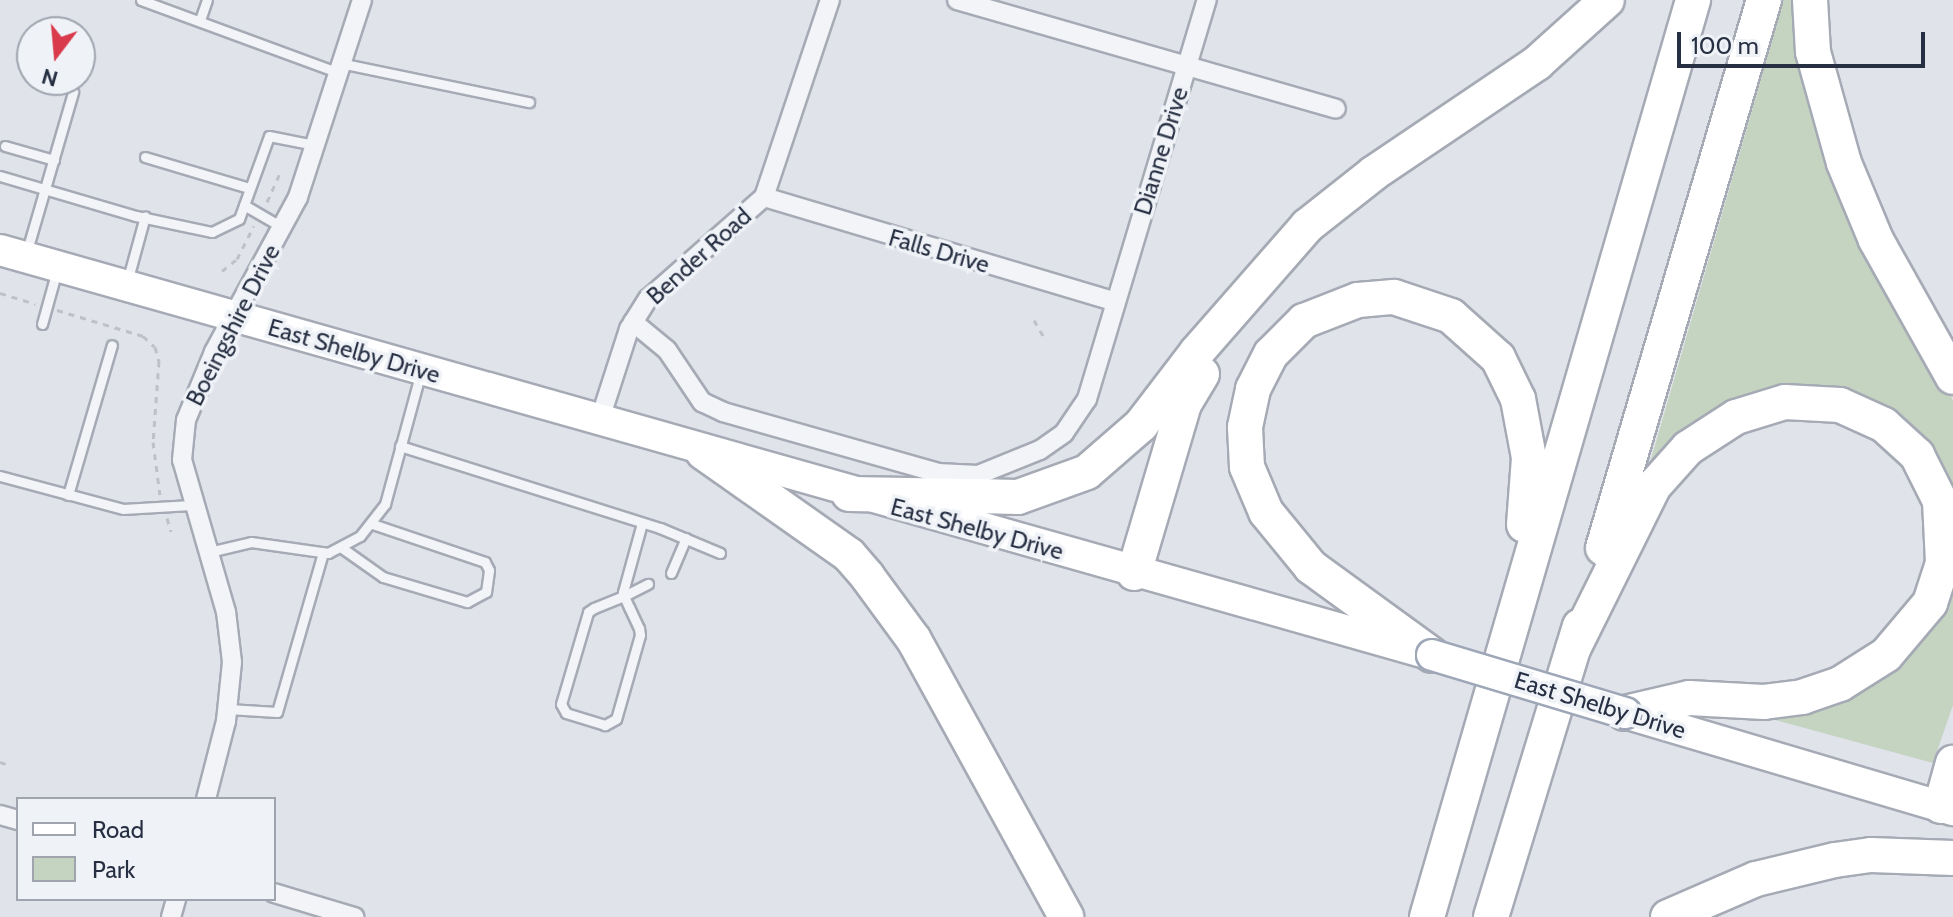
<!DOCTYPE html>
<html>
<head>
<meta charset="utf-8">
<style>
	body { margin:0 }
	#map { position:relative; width:1953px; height:917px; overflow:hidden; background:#e0e3ea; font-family:Cabin,sans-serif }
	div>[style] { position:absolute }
	.green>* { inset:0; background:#c4d4c0 }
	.path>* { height:3px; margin-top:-1.5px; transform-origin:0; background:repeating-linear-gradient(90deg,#bec1c9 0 6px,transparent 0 12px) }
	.roads { filter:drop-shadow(2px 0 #a5aab5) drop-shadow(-2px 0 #a5aab5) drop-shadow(0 2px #a5aab5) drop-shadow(0 -2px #a5aab5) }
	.lane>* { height:9px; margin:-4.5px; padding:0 4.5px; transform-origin:4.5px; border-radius:4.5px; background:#f3f4f8 }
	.street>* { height:18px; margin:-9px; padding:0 9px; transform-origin:9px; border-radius:9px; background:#f3f4f8 }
	.primary>* { height:30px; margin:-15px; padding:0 15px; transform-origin:15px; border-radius:15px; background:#fff }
	.highway>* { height:34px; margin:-17px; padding:0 17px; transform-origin:17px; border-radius:17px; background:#fff }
	.bridges { filter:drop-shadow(2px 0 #9ea7b7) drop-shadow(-2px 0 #9ea7b7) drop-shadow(0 2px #9ea7b7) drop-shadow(0 -2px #9ea7b7) }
	.primary-bridge>* { height:30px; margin:-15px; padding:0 15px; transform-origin:15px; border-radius:15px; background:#fff }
	span { translate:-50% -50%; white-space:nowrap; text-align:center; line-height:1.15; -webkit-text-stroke:7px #eff2f7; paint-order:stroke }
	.street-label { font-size:24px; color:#273043 }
	.legend { position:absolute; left:16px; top:797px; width:260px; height:104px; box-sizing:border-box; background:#eff2f7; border:2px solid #9fa4af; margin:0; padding:10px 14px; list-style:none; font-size:24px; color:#273043 }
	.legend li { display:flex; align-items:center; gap:16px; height:40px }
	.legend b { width:40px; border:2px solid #9fa4af }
	.north { position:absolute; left:16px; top:16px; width:80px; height:80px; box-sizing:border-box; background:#eff2f7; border:2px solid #9fa4af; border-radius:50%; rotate:196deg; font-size:22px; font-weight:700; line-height:32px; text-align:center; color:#273043 }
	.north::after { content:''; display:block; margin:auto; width:28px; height:36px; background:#d93a4c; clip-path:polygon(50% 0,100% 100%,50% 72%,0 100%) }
	.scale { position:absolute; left:1677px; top:32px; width:248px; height:36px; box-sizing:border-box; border:4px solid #273043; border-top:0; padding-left:10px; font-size:24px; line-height:28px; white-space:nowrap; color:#273043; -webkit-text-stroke:6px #eff2f7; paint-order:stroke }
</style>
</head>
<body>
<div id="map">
	<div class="green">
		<i style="clip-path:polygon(1784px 0,1799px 0,1953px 401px,1953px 516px,1951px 505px,1821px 392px,1647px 473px)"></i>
		<i style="clip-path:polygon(1953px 565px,1953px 705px,1933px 763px,1772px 719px,1773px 711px,1812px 707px)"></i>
	</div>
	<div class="path">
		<i style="left:267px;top:202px;width:30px;rotate:-66deg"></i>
		<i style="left:222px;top:271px;width:19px;rotate:-39deg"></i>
		<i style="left:237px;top:259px;width:37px;rotate:-63deg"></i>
		<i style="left:0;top:293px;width:37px;rotate:17deg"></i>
		<i style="left:57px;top:310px;width:90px;rotate:16.8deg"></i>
		<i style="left:143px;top:336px;width:16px;rotate:43deg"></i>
		<i style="left:155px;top:347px;width:15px;rotate:74deg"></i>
		<i style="left:159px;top:361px;width:81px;rotate:94.2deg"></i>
		<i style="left:153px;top:442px;width:53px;rotate:82.5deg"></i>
		<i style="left:1034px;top:320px;width:22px;rotate:60deg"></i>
		<i style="left:167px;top:518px;width:14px;rotate:73deg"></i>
		<i style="left:0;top:762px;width:6px;rotate:18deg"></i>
	</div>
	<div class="roads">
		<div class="lane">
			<i style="left:141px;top:0;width:211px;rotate:20.2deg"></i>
			<i style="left:200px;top:20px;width:21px;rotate:-71deg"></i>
			<i style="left:345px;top:64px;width:188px;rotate:11.7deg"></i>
			<i style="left:5px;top:146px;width:51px;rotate:15.9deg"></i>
			<i style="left:145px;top:157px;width:109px;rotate:16.6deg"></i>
			<i style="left:0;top:176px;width:142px;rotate:16.4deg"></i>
			<i style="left:136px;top:216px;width:78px;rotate:11.9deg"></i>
			<i style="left:212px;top:232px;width:30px;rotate:-26deg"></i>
			<i style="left:239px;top:219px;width:88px;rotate:-70.1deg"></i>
			<i style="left:269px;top:136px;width:47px;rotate:11.1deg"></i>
			<i style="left:244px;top:205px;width:44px;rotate:30.1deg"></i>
			<i style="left:26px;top:254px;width:169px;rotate:-73.8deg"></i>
			<i style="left:127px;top:282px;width:68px;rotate:-74.7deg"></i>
			<i style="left:42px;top:324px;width:56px;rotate:-74.5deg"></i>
			<i style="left:400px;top:446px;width:273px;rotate:17.5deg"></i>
			<i style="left:660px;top:528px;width:65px;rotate:22.6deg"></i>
			<i style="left:0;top:476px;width:127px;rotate:15deg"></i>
			<i style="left:123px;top:509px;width:68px;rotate:-3.4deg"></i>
			<i style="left:68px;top:495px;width:156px;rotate:-73.7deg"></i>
			<i style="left:642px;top:523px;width:72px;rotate:105.4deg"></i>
			<i style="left:623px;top:592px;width:4px;rotate:76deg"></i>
			<i style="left:624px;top:596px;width:12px;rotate:66deg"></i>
			<i style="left:629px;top:607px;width:23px;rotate:65deg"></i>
			<i style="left:639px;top:628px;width:7px;rotate:82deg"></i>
			<i style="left:640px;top:635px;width:87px;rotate:105.9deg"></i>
			<i style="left:616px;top:719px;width:13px;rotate:151deg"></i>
			<i style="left:605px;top:725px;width:41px;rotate:-162.9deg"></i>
			<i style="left:566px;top:713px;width:10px;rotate:-119deg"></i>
			<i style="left:561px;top:704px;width:96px;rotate:-73.6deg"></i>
			<i style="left:588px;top:612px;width:7px;rotate:-34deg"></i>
			<i style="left:594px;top:608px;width:32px;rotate:-22deg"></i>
			<i style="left:624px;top:596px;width:27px;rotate:-27deg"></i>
			<i style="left:342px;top:548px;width:50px;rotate:35.3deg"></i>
			<i style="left:383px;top:577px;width:88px;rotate:16.6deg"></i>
			<i style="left:467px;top:602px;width:21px;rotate:-28deg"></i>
			<i style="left:486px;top:592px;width:22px;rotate:-82deg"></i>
			<i style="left:489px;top:570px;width:9px;rotate:-117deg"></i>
			<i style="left:485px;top:562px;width:118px;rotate:-161.3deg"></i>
			<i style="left:209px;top:552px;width:43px;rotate:-13.4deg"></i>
			<i style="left:251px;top:542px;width:78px;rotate:8.1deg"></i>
			<i style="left:328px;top:553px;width:36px;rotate:-28deg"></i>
			<i style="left:360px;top:536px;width:41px;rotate:-52deg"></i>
			<i style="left:385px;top:504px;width:134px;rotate:-74.8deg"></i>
			<i style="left:671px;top:573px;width:38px;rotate:-67deg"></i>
			<i style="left:228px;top:709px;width:49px;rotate:3.5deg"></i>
			<i style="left:277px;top:712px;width:166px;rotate:-73.9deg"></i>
		</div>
		<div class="street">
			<i style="left:957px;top:0;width:394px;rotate:16deg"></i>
			<i style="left:764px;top:197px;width:367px;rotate:16.6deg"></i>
			<i style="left:633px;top:322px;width:44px;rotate:39.5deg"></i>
			<i style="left:667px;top:350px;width:63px;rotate:56.1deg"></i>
			<i style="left:702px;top:402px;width:23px;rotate:25deg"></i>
			<i style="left:723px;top:412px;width:223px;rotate:15.8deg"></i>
			<i style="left:938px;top:473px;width:40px;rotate:2.9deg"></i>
			<i style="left:978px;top:475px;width:67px;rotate:-22deg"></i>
			<i style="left:1040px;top:450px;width:29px;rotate:-35deg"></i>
			<i style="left:1064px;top:433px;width:41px;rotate:-55.9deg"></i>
			<i style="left:1087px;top:399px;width:417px;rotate:-73.3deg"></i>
			<i style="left:599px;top:422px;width:98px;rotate:-72.1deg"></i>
			<i style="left:629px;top:329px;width:36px;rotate:-58deg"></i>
			<i style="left:648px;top:299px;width:154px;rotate:-41.3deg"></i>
			<i style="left:764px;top:197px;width:208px;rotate:-71.5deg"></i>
			<i style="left:206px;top:799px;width:81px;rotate:-75.6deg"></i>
			<i style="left:226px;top:721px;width:59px;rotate:-84.2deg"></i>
			<i style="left:232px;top:662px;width:50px;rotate:-96.8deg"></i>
			<i style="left:226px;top:612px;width:158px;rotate:-106.1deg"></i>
			<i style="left:182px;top:460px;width:40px;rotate:-84.3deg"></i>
			<i style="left:186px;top:420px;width:74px;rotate:-67.6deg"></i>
			<i style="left:214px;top:352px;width:176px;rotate:-61.5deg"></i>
			<i style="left:298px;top:197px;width:207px;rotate:-72deg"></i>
			<i style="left:0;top:815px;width:19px;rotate:16deg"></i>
			<i style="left:274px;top:893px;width:84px;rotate:16.7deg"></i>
			<i style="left:171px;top:917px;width:19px;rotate:-74deg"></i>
		</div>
		<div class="primary">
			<i style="left:0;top:250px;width:1479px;rotate:15.78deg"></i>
			<i style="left:1625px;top:713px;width:342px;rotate:16.5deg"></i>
		</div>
		<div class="highway">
			<i style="left:1810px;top:0;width:52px;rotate:86.7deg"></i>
			<i style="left:1813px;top:52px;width:115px;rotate:74.4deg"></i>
			<i style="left:1844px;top:163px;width:83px;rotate:67.4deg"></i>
			<i style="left:1876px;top:240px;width:157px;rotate:60.7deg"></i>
			<i style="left:703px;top:452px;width:179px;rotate:35.2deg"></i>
			<i style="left:849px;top:555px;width:28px;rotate:49deg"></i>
			<i style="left:867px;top:576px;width:79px;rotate:53.7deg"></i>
			<i style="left:914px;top:640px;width:316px;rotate:61.2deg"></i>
			<i style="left:849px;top:494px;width:169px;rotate:1deg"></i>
			<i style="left:1018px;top:497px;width:73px;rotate:-19.9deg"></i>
			<i style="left:1087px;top:472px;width:72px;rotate:-41deg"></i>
			<i style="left:1141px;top:425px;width:91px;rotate:-52.6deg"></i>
			<i style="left:1196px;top:353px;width:169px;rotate:-48.8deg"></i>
			<i style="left:1307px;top:226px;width:85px;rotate:-38.3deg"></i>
			<i style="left:1374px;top:173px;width:197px;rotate:-34deg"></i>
			<i style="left:1537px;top:63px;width:94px;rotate:-42deg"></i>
			<i style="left:1603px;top:548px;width:571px;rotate:-73.63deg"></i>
			<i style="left:1134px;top:573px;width:176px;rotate:-73.5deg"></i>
			<i style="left:1184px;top:404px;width:35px;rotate:-59deg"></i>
			<i style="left:1573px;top:649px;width:182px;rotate:-63.6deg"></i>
			<i style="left:1654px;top:486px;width:51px;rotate:-48.2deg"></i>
			<i style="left:1688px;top:448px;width:57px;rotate:-32.9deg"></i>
			<i style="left:1736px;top:417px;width:51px;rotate:-17deg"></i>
			<i style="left:1785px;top:402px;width:55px;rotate:3.1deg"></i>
			<i style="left:1840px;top:405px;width:48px;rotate:24.4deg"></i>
			<i style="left:1884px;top:425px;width:45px;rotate:42.3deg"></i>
			<i style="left:1917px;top:455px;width:51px;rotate:63.4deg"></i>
			<i style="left:1940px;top:501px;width:62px;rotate:87.2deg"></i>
			<i style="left:1943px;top:563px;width:42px;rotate:108deg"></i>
			<i style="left:1930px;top:603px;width:68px;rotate:130.2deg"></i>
			<i style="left:1886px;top:655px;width:54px;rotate:147.8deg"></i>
			<i style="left:1840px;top:684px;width:39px;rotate:161deg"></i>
			<i style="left:1803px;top:697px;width:39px;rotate:173deg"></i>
			<i style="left:1764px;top:702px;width:75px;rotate:-176.9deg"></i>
			<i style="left:1689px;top:698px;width:66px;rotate:166.8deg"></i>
			<i style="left:1432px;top:655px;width:150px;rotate:-144deg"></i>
			<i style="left:1311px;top:567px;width:71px;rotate:-129.3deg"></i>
			<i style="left:1266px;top:512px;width:49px;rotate:-112.9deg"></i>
			<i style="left:1247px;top:467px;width:40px;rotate:-92.9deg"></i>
			<i style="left:1245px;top:427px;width:39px;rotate:-78deg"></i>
			<i style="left:1253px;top:389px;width:39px;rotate:-63deg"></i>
			<i style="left:1271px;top:354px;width:47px;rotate:-45deg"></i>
			<i style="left:1304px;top:321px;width:58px;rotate:-21.3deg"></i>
			<i style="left:1358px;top:300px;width:36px;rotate:-5deg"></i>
			<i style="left:1394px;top:297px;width:60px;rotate:18.4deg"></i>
			<i style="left:1451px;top:316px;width:63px;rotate:41.8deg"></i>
			<i style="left:1498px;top:358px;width:46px;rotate:64deg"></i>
			<i style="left:1518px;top:399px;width:60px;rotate:79.4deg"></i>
			<i style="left:1529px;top:458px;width:67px;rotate:94.3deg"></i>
			<i style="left:1941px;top:806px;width:45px;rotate:-74.4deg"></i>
			<i style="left:1427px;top:917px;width:955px;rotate:-73.82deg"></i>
			<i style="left:1491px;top:917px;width:304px;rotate:-73deg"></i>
			<i style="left:1668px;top:917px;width:96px;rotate:-23.4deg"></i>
			<i style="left:1756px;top:879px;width:81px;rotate:-13.5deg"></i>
			<i style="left:1835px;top:860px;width:36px;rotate:-8deg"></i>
			<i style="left:1871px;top:855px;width:82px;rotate:2.1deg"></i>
		</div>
	</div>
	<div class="bridges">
		<div class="primary-bridge">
			<i style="left:1432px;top:655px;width:202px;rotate:16.7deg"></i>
		</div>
	</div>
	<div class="street-label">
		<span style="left:1161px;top:151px;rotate:-73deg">Dianne Drive</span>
		<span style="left:939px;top:251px;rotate:16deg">Falls Drive</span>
		<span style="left:699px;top:256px;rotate:-42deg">Bender Road</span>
		<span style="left:233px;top:325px;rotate:-63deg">Boeingshire Drive</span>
		<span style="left:354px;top:351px;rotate:16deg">East Shelby Drive</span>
		<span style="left:977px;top:529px;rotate:15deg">East Shelby Drive</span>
		<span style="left:1600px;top:705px;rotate:17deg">East Shelby Drive</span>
	</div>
	<ul class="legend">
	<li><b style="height:10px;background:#fff"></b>Road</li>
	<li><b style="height:22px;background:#c4d4c0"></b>Park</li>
	</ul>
	<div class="north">N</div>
	<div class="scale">100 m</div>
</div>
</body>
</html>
